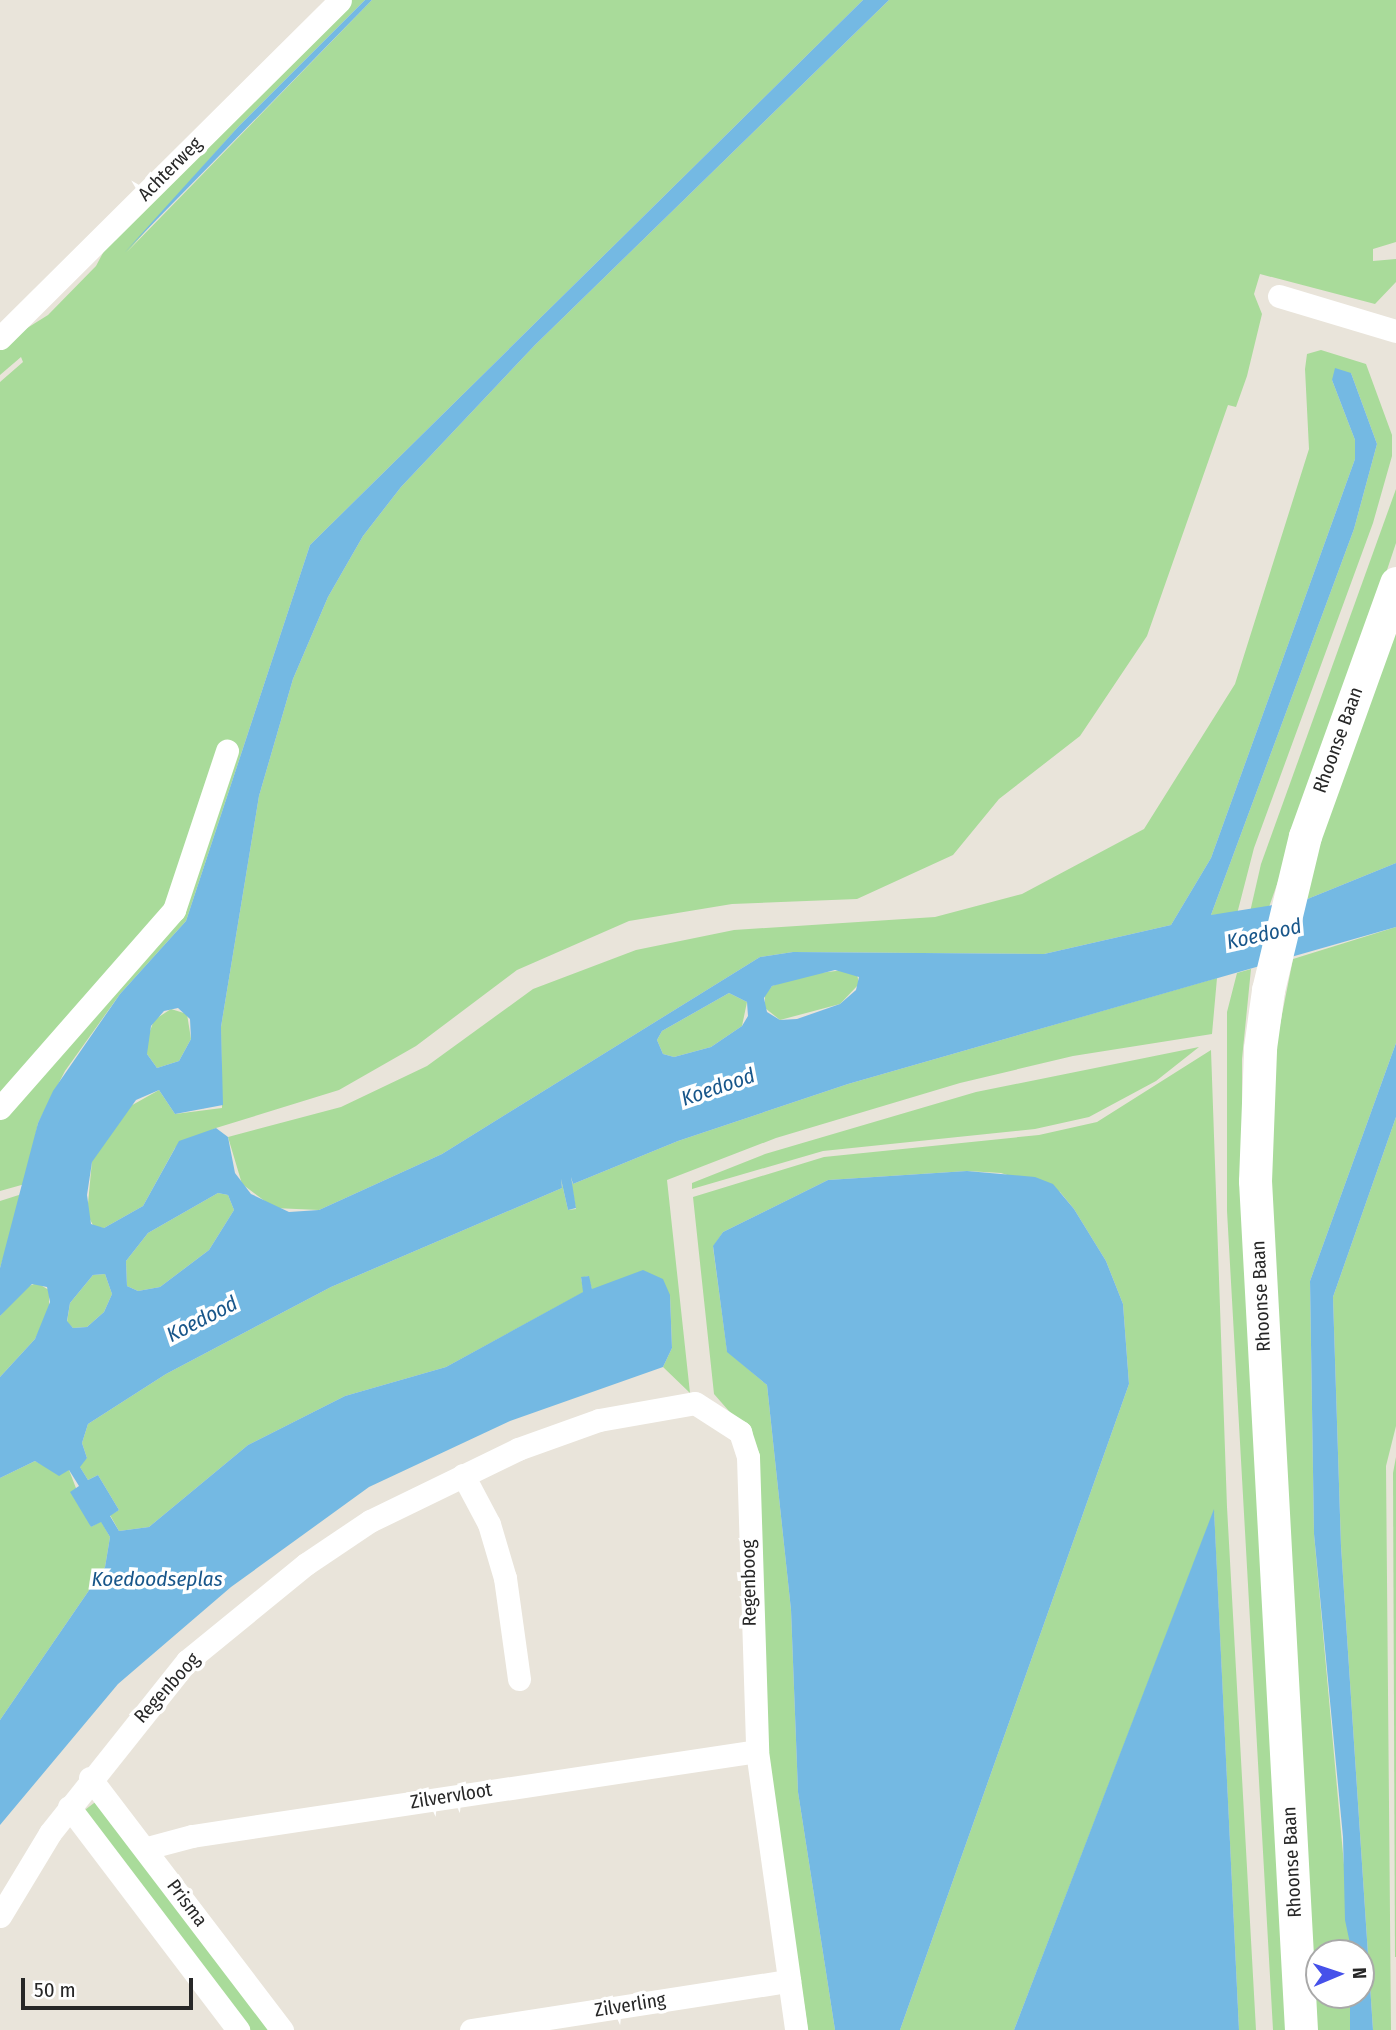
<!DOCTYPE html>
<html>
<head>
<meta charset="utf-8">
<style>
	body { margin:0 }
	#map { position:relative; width:1396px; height:2030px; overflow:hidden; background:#e9e4da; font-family:"Fira Sans Condensed",sans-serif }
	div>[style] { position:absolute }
	.green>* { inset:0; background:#a9db9a; transform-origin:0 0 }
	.water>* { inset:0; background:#74b9e3 }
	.minor>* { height:23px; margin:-11.5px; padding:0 11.5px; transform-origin:11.5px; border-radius:11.5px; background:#fff }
	.secondary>* { height:33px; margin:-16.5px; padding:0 16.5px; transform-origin:16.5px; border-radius:16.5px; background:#fff }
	span { translate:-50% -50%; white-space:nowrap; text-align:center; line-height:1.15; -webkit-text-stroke:7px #fff; paint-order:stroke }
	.street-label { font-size:19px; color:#272727 }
	.water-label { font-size:21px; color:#18568a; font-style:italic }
	.north { position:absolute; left:1305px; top:1939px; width:70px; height:70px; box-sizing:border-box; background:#fff; border:2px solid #a9a9a9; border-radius:50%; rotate:88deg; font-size:19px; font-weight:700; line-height:28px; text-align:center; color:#272727 }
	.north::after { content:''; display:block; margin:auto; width:24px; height:32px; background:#4651ea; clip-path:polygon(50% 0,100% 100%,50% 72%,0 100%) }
	.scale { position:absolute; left:21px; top:1978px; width:172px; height:32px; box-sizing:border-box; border:4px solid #272727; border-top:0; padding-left:9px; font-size:21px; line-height:24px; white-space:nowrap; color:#272727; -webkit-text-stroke:5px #fff; paint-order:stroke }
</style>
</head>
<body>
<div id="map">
	<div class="green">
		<i style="clip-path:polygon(347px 0,365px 0,238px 127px,127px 252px,372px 0,863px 0,310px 545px,186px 921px,120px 994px,65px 1071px,38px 1123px,25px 1184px,0 1191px,0 1116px,176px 896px,0 1101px,0 382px,23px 362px,21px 357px,0 375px,0 345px,48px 315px,96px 266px,113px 234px)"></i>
		<i style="clip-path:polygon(889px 0,1396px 0,1396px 242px,1373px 249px,1373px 261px,1396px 259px,1396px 282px,1375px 304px,1260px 274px,1254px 294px,1262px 314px,1247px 376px,1236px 407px,1228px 405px,1147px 636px,1080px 736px,999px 799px,953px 855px,857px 899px,732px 904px,629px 921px,517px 970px,416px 1046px,339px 1090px,216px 1128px,175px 1148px,143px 1206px,104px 1228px,94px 1227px,87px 1214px,92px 1161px,127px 1108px,159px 1090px,175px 1114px,222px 1108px,221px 1027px,259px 796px,293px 679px,328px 597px,363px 536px,401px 487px,535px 345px)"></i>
		<i style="clip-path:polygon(1321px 350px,1366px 364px,1392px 435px,1392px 456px,1373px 523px,1254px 848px,1237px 914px,1211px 915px,1354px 529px,1377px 444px,1351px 373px,1332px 380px,1355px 440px,1355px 459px,1211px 858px,1171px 925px,1044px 954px,793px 952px,760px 957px,442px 1154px,319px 1210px,274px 1208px,242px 1184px,228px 1137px,341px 1107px,427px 1066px,533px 989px,636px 950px,734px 930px,935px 917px,1022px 894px,1144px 829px,1235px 684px,1309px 449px,1305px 369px,1307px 354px)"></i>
		<i style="clip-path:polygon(1396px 489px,1396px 543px,1386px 573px,1269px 907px,1250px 912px,1261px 864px)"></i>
		<i style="clip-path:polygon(1396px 622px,1396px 863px,1305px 900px,1323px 822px)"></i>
		<i style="clip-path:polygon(1396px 927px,1396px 1043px,1310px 1281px,1314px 1534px,1352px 1953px,1319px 1953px,1319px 1995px,1354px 1995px,1350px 2030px,1315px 2030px,1268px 1182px,1270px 1075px,1293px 959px)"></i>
		<i style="clip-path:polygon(1251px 969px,1242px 1059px,1242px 1205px,1287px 2030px,1273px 2030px,1227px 1211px,1227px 1012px,1237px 973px)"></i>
		<i style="clip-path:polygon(844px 970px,857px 974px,859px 984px,840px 1004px,780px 1020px,765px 1008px,765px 995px,772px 986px,803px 975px)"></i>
		<i style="clip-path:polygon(1217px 978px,1212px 1034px,1073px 1056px,960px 1083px,776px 1138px,667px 1180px,690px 1393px,663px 1367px,672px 1348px,670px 1295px,592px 1289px,588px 1276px,581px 1278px,584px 1292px,446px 1367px,345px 1396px,248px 1445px,149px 1527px,119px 1531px,110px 1515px,119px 1510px,98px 1475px,88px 1480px,78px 1464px,87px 1458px,82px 1443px,88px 1424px,166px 1374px,331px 1287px,562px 1188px,561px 1179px,568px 1210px,576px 1209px,570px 1177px,573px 1184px,678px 1141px,848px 1084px)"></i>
		<i style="clip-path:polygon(729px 993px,747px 1002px,742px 1026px,711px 1047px,674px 1057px,663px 1054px,657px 1040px,662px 1031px)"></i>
		<i style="clip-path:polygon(171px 1009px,187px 1014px,191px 1039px,179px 1061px,157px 1068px,147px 1054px,147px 1039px,154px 1020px)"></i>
		<i style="clip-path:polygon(1199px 1047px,1156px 1081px,1089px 1117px,1035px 1129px,823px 1151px,692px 1189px,692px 1183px,765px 1154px,976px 1092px)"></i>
		<i style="clip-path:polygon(1211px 1050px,1227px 1507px,1256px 2030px,1239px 2030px,1214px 1511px,1014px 2030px,900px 2030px,1129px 1384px,1123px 1304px,1106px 1261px,1074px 1209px,1060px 1192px,1001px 1173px,967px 1171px,828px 1180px,723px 1232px,713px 1247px,727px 1351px,767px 1385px,791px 1610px,798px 1792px,835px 2030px,808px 2030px,770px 1776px,735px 1418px,714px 1394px,693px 1197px,824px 1157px,1039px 1135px,1097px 1122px)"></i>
		<i style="clip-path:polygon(1396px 1117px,1396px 1426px,1386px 1466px,1391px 2030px,1373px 2030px,1341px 1546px,1333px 1297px)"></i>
		<i style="clip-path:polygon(218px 1193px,228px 1195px,234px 1210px,209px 1250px,160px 1287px,138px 1291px,127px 1286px,126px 1261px,148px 1233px)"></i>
		<i style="clip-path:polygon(22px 1194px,14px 1223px,0 1268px,0 1201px)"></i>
		<i style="clip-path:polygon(105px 1274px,112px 1294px,104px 1312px,87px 1327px,73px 1328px,67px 1322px,70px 1303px,93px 1275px)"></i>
		<i style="clip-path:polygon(37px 1283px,49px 1290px,49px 1312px,35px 1339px,0 1377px,0 1316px,23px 1288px)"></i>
		<i style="clip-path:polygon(1396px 1457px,1396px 1957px,1395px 1957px,1393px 1473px)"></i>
		<i style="clip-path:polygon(35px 1461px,55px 1471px,69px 1470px,91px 1527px,101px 1521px,110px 1537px,105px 1567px,0 1720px,0 1478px)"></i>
		<i style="left:98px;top:1800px;width:288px;height:19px;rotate:53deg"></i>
	</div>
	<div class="water">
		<i style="clip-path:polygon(365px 0,372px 0,125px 252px,238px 127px)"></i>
		<i style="clip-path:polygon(evenodd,863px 0,889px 0,535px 345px,401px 487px,363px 536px,328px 597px,293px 679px,259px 796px,221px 1027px,223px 1105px,175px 1114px,159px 1090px,136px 1100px,92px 1162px,87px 1195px,91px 1224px,104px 1228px,143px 1206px,179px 1141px,216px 1128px,228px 1137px,235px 1173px,251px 1194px,289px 1212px,319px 1210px,442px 1154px,760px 957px,793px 952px,1044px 954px,1171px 925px,1211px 858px,1355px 459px,1355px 440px,1332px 380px,1335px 368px,1351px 373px,1377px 444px,1354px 529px,1211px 915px,1305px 900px,1396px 863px,1396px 927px,848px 1084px,678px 1141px,573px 1184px,571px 1177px,576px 1208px,568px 1210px,561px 1179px,562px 1188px,331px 1287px,166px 1374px,88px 1424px,82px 1443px,87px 1458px,80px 1467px,88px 1480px,98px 1475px,119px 1510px,110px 1516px,119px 1531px,149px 1527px,248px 1445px,345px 1396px,446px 1367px,583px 1292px,581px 1277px,589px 1276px,592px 1289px,643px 1270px,663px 1279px,670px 1295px,672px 1348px,663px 1367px,510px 1421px,369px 1487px,231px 1587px,118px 1684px,0 1825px,0 1720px,105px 1567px,110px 1537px,101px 1522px,91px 1527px,70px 1492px,79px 1486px,69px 1470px,59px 1476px,35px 1461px,0 1478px,0 1377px,35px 1339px,50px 1302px,47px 1287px,32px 1284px,0 1316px,0 1268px,38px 1123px,53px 1091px,120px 994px,186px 921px,310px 545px,863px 0,835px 970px,859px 977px,856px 990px,840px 1004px,797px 1019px,780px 1020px,767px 1012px,764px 998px,772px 986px,835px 970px,863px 0,729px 993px,747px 1002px,748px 1016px,742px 1026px,711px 1047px,674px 1057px,663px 1054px,657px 1040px,662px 1031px,729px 993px,863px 0,178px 1008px,190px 1019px,191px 1039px,179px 1061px,157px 1068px,147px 1054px,151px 1026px,164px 1011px,178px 1008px,863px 0,218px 1193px,228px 1195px,234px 1210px,209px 1250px,160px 1287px,138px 1291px,127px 1286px,126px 1261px,148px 1233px,218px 1193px,863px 0,105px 1274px,112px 1294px,104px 1312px,87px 1327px,73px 1328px,67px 1321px,70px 1303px,93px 1275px,105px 1274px)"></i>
		<i style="clip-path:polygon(1396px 1043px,1396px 1117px,1333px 1297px,1341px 1546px,1373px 2030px,1350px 2030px,1350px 2007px,1354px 1995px,1361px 1995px,1361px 1953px,1352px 1953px,1345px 1920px,1343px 1837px,1314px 1534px,1310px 1281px)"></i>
		<i style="clip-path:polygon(967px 1171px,1035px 1177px,1053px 1184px,1074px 1209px,1106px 1261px,1123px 1304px,1129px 1384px,900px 2030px,835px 2030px,798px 1792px,791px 1610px,767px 1385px,727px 1352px,713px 1246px,723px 1232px,828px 1180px)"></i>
		<i style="clip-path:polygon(1214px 1509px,1239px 2030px,1014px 2030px)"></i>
	</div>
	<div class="minor">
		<i style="left:1279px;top:296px;width:122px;rotate:16.7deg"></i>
		<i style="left:0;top:338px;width:479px;rotate:-44.8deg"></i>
		<i style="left:0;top:1108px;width:264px;rotate:-48.7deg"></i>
		<i style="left:174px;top:910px;width:168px;rotate:-71.6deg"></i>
		<i style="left:463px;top:1475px;width:55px;rotate:62deg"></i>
		<i style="left:489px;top:1524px;width:56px;rotate:73.5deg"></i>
		<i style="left:505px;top:1578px;width:102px;rotate:82.1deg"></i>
		<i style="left:90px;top:1778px;width:317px;rotate:52.7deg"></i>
		<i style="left:69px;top:1807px;width:280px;rotate:52.8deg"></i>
		<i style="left:147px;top:1848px;width:47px;rotate:-14.9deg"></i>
		<i style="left:192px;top:1836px;width:571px;rotate:-8.56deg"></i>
		<i style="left:0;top:1916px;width:97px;rotate:-58.9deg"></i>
		<i style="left:50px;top:1833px;width:220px;rotate:-51.5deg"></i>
		<i style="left:187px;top:1661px;width:154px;rotate:-39.2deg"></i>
		<i style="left:306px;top:1564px;width:77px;rotate:-33.9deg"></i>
		<i style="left:370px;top:1521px;width:165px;rotate:-25.9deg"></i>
		<i style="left:518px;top:1449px;width:86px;rotate:-19.7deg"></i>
		<i style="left:599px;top:1420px;width:97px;rotate:-10deg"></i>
		<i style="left:695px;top:1403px;width:54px;rotate:32.8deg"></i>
		<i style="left:740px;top:1432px;width:26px;rotate:72deg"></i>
		<i style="left:748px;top:1457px;width:294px;rotate:88.2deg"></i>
		<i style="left:757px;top:1751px;width:282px;rotate:82deg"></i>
		<i style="left:471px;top:2030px;width:322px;rotate:-8.8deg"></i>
	</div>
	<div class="secondary">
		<i style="left:1301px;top:2030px;width:850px;rotate:-93.1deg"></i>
		<i style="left:1255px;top:1181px;width:133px;rotate:-87.8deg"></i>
		<i style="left:1260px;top:1048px;width:59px;rotate:-82.1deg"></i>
		<i style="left:1268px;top:990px;width:158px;rotate:-76.5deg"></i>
		<i style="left:1305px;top:836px;width:269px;rotate:-70.2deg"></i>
	</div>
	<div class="street-label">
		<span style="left:170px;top:169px;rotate:-45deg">Achterweg</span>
		<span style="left:1338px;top:740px;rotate:-70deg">Rhoonse Baan</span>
		<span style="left:1261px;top:1296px;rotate:-93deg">Rhoonse Baan</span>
		<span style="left:749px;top:1583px;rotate:-91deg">Regenboog</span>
		<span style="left:167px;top:1688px;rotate:-48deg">Regenboog</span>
		<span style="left:451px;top:1796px;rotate:-9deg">Zilvervloot</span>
		<span style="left:1292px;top:1862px;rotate:-93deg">Rhoonse Baan</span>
		<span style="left:187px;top:1903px;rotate:53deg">Prisma</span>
		<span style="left:630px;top:2005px;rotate:-9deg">Zilverling</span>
	</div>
	<div class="water-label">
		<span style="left:1264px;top:934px;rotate:-13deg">Koedood</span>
		<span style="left:718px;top:1087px;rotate:-19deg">Koedood</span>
		<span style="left:202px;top:1319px;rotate:-27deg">Koedood</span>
		<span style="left:157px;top:1579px">Koedoodseplas</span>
	</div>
	<div class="north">N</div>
	<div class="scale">50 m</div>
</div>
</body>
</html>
